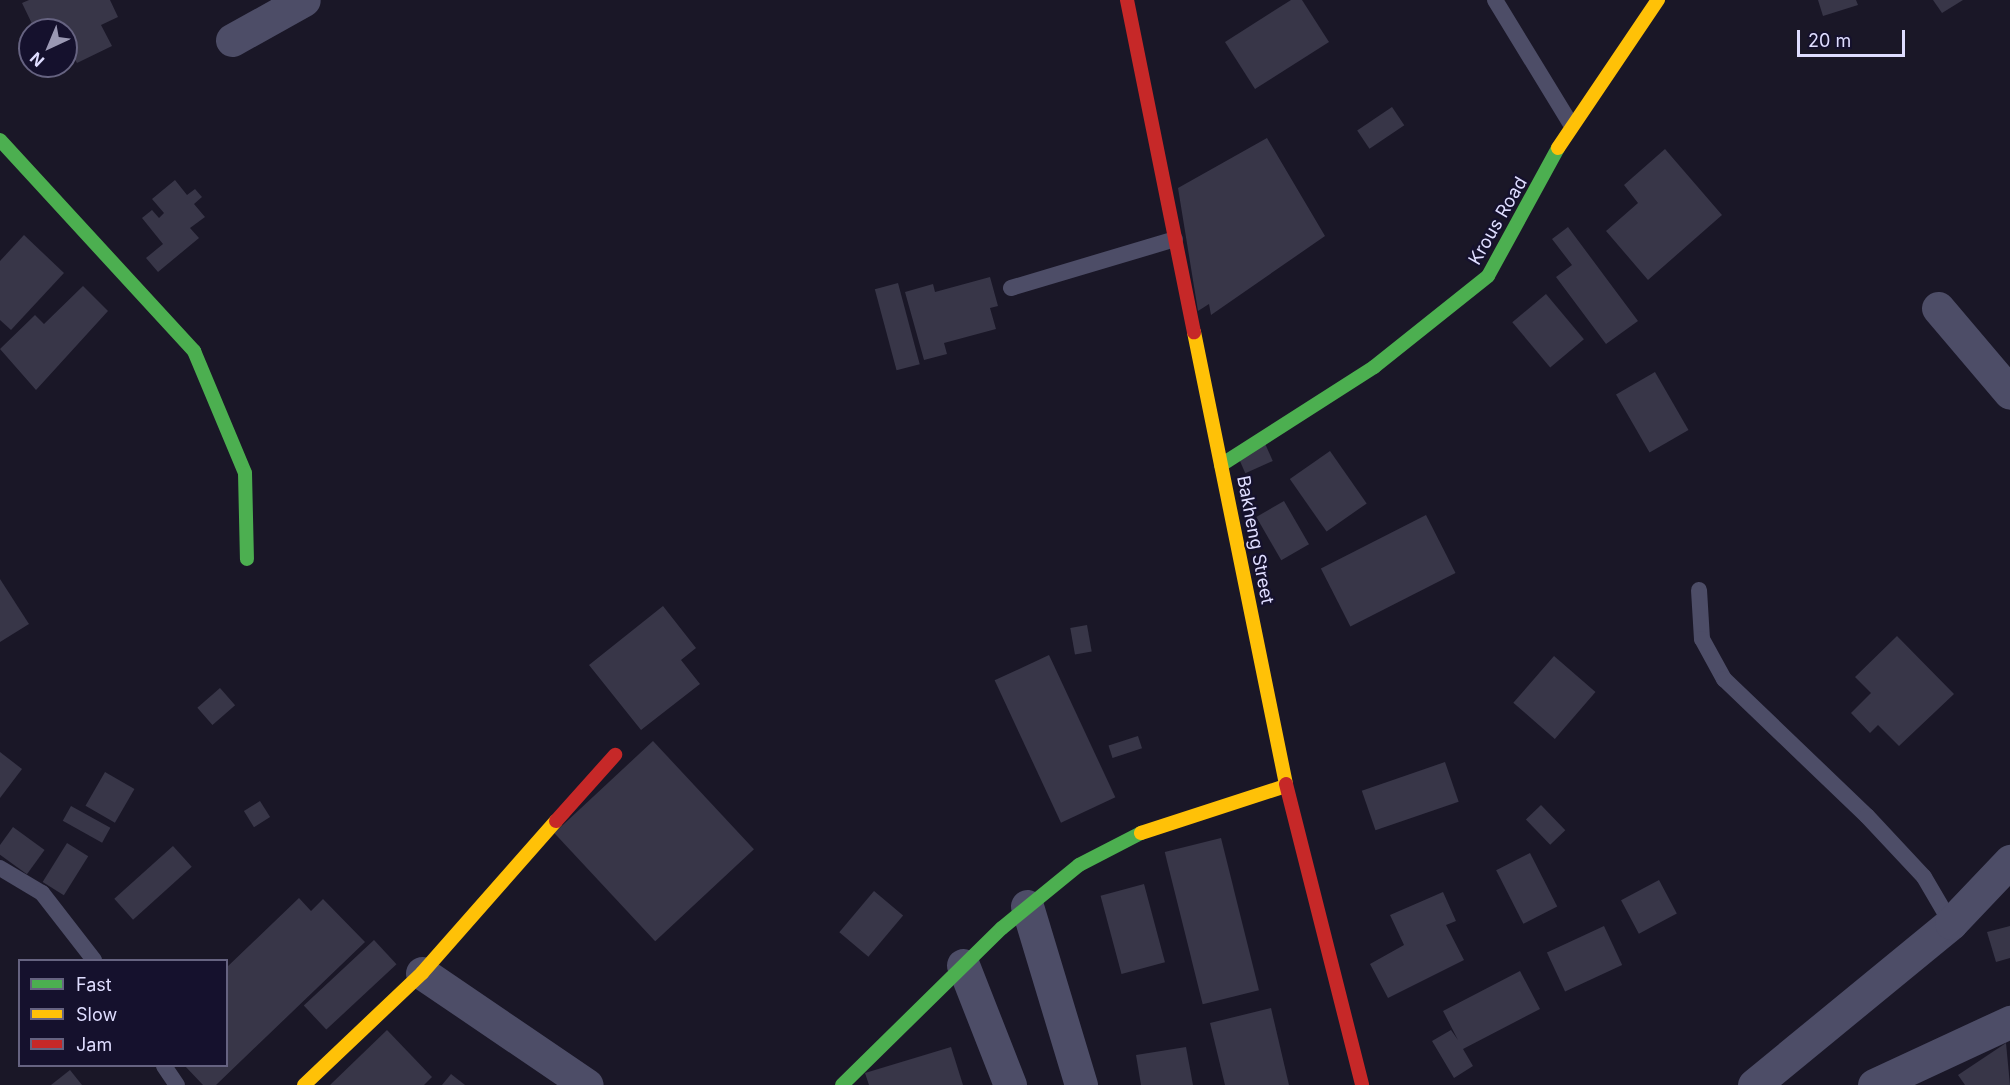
<!DOCTYPE html>
<html>
<head>
<meta charset="utf-8">
<style>
	body { margin:0 }
	#map { position:relative; width:2010px; height:1085px; overflow:hidden; background:#1a1727; font-family:Inter,sans-serif }
	div>[style] { position:absolute }
	.building>* { inset:0; background:#383648; transform-origin:0 0 }
	.lane>* { height:16px; margin:-8px; padding:0 8px; transform-origin:8px; border-radius:8px; background:#4d4d67 }
	.street>* { height:33px; margin:-16.5px; padding:0 16.5px; transform-origin:16.5px; border-radius:16.5px; background:#4d4d67 }
	.fast>* { height:14px; margin:-7px; padding:0 7px; transform-origin:7px; border-radius:7px; background:#4caf50 }
	.slow>* { height:14px; margin:-7px; padding:0 7px; transform-origin:7px; border-radius:7px; background:#ffc107 }
	.jam>* { height:14px; margin:-7px; padding:0 7px; transform-origin:7px; border-radius:7px; background:#c62828 }
	span { translate:-50% -50%; white-space:nowrap; text-align:center; line-height:1.15; -webkit-text-stroke:4.5px #15112d; paint-order:stroke }
	.street-label { font-size:18px; color:#dfddff }
	.legend { position:absolute; left:18px; top:959px; width:210px; height:108px; box-sizing:border-box; background:#15112d; border:2px solid #666381; margin:0; padding:8px 10px; list-style:none; font-size:18px; color:#dfddff }
	.legend li { display:flex; align-items:center; gap:12px; height:30px }
	.legend b { width:30px; border:2px solid #666381 }
	.north { position:absolute; left:18px; top:18px; width:60px; height:60px; box-sizing:border-box; background:#15112d; border:2px solid #666381; border-radius:50%; rotate:224deg; font-size:16px; font-weight:700; line-height:24px; text-align:center; color:#dfddff }
	.north::after { content:''; display:block; margin:auto; width:21px; height:27px; background:#9a98b3; clip-path:polygon(50% 0,100% 100%,50% 72%,0 100%) }
	.scale { position:absolute; left:1797px; top:30px; width:108px; height:27px; box-sizing:border-box; border:3px solid #dfddff; border-top:0; padding-left:8px; font-size:18px; line-height:21px; white-space:nowrap; color:#dfddff; -webkit-text-stroke:4px #15112d; paint-order:stroke }
</style>
</head>
<body>
<div id="map">
	<div class="building">
		<i style="clip-path:polygon(29px 0,110px 0,118px 17px,101px 25px,112px 46px,77px 63px,66px 45px,66px 30px,35px 30px,22px 3px)"></i>
		<i style="clip-path:polygon(1291px 0,1302px 0,1329px 42px,1255px 89px,1225px 42px)"></i>
		<i style="clip-path:polygon(1818px 0,1856px 0,1858px 5px,1823px 16px)"></i>
		<i style="clip-path:polygon(1933px 0,1963px 0,1942px 13px)"></i>
		<i style="clip-path:polygon(30px 33px,30px 60px,19px 38px)"></i>
		<i style="left:1392px;top:107px;width:22px;height:42px;rotate:56deg"></i>
		<i style="clip-path:polygon(1267px 138px,1325px 236px,1211px 315px,1209px 304px,1198px 311px,1178px 188px)"></i>
		<i style="clip-path:polygon(1665px 149px,1722px 215px,1648px 280px,1606px 231px,1638px 203px,1624px 185px)"></i>
		<i style="clip-path:polygon(175px 180px,187px 195px,195px 189px,202px 197px,194px 204px,205px 217px,190px 228px,199px 238px,158px 272px,146px 258px,163px 244px,142px 218px,152px 210px,159px 218px,164px 213px,152px 199px)"></i>
		<i style="clip-path:polygon(1568px 227px,1638px 321px,1606px 344px,1556px 277px,1572px 265px,1552px 239px)"></i>
		<i style="clip-path:polygon(24px 235px,64px 273px,11px 330px,0 320px,0 261px)"></i>
		<i style="clip-path:polygon(990px 277px,998px 306px,990px 308px,996px 329px,944px 343px,947px 354px,924px 360px,905px 292px,933px 284px,935px 292px)"></i>
		<i style="left:898px;top:283px;width:84px;height:24px;rotate:75deg"></i>
		<i style="clip-path:polygon(83px 286px,108px 311px,36px 390px,0 349px,35px 315px,44px 324px)"></i>
		<i style="left:1546px;top:294px;width:59px;height:44px;rotate:50deg"></i>
		<i style="left:1655px;top:372px;width:67px;height:45px;rotate:60deg"></i>
		<i style="left:1263px;top:439px;width:24px;height:30px;rotate:66deg"></i>
		<i style="left:1330px;top:451px;width:64px;height:49px;rotate:55deg"></i>
		<i style="left:1284px;top:501px;width:50px;height:32px;rotate:60deg"></i>
		<i style="left:1426px;top:515px;width:65px;height:118px;rotate:63deg"></i>
		<i style="clip-path:polygon(0 579px,29px 624px,0 642px)"></i>
		<i style="clip-path:polygon(663px 606px,696px 648px,681px 660px,700px 684px,641px 730px,589px 665px)"></i>
		<i style="left:1087px;top:625px;width:27px;height:17px;rotate:80deg"></i>
		<i style="clip-path:polygon(1897px 636px,1954px 694px,1899px 746px,1878px 725px,1870px 733px,1851px 713px,1871px 693px,1855px 677px)"></i>
		<i style="left:1049px;top:655px;width:157px;height:60px;rotate:65deg"></i>
		<i style="left:1554px;top:656px;width:55px;height:62px;rotate:41deg"></i>
		<i style="left:220px;top:688px;width:23px;height:30px;rotate:49deg"></i>
		<i style="left:1138px;top:736px;width:13px;height:31px;rotate:72deg"></i>
		<i style="left:653px;top:741px;width:148px;height:135px;rotate:47deg"></i>
		<i style="clip-path:polygon(0 752px,22px 769px,0 798px)"></i>
		<i style="left:1445px;top:762px;width:42px;height:88px;rotate:71deg"></i>
		<i style="left:105px;top:772px;width:34px;height:39px;rotate:30deg"></i>
		<i style="left:260px;top:801px;width:19px;height:19px;rotate:58deg"></i>
		<i style="left:1541px;top:805px;width:35px;height:21px;rotate:46deg"></i>
		<i style="left:71px;top:806px;width:45px;height:17px;rotate:29deg"></i>
		<i style="left:13px;top:827px;width:39px;height:30px;rotate:36deg"></i>
		<i style="left:1221px;top:838px;width:157px;height:58px;rotate:76deg"></i>
		<i style="left:67px;top:843px;width:25px;height:46px;rotate:32deg"></i>
		<i style="left:173px;top:846px;width:28px;height:79px;rotate:48deg"></i>
		<i style="left:1530px;top:853px;width:60px;height:38px;rotate:63deg"></i>
		<i style="left:1659px;top:880px;width:38px;height:43px;rotate:62deg"></i>
		<i style="left:1144px;top:884px;width:81px;height:45px;rotate:75deg"></i>
		<i style="left:874px;top:891px;width:38px;height:54px;rotate:40deg"></i>
		<i style="clip-path:polygon(1443px 892px,1456px 921px,1446px 925px,1464px 960px,1388px 998px,1370px 964px,1404px 945px,1390px 915px)"></i>
		<i style="clip-path:polygon(299px 898px,311px 911px,323px 899px,365px 942px,216px 1085px,203px 1085px,185px 1066px,226px 1066px,226px 968px)"></i>
		<i style="left:1604px;top:926px;width:43px;height:63px;rotate:65deg"></i>
		<i style="clip-path:polygon(2010px 926px,2010px 958px,1996px 962px,1987px 932px)"></i>
		<i style="left:374px;top:940px;width:33px;height:96px;rotate:47deg"></i>
		<i style="clip-path:polygon(1520px 971px,1540px 1009px,1463px 1049px,1473px 1066px,1454px 1078px,1432px 1041px,1451px 1030px,1458px 1040px,1443px 1011px)"></i>
		<i style="clip-path:polygon(1271px 1008px,1289px 1085px,1225px 1085px,1210px 1023px)"></i>
		<i style="clip-path:polygon(387px 1030px,432px 1077px,424px 1085px,330px 1085px)"></i>
		<i style="clip-path:polygon(2006px 1043px,2010px 1085px,1965px 1085px,1958px 1075px)"></i>
		<i style="clip-path:polygon(951px 1047px,963px 1085px,869px 1085px,865px 1073px)"></i>
		<i style="clip-path:polygon(1186px 1047px,1193px 1085px,1141px 1085px,1136px 1055px)"></i>
		<i style="clip-path:polygon(70px 1070px,82px 1085px,51px 1085px)"></i>
		<i style="clip-path:polygon(451px 1074px,465px 1085px,442px 1085px)"></i>
	</div>
	<div class="lane">
		<i style="left:1495px;top:0;width:144px;rotate:58.6deg"></i>
		<i style="left:1011px;top:288px;width:171px;rotate:-16.6deg"></i>
		<i style="left:1699px;top:590px;width:49px;rotate:86.5deg"></i>
		<i style="left:1702px;top:639px;width:46px;rotate:61.2deg"></i>
		<i style="left:1724px;top:679px;width:198px;rotate:43.8deg"></i>
		<i style="left:1867px;top:816px;width:83px;rotate:46.9deg"></i>
		<i style="left:1924px;top:877px;width:53px;rotate:59.6deg"></i>
		<i style="left:0;top:868px;width:49px;rotate:30.8deg"></i>
		<i style="left:42px;top:893px;width:85px;rotate:52.2deg"></i>
		<i style="left:164px;top:1066px;width:23px;rotate:56deg"></i>
	</div>
	<div class="street">
		<i style="left:232px;top:40px;width:82px;rotate:-29.1deg"></i>
		<i style="left:1938px;top:308px;width:111px;rotate:49.7deg"></i>
		<i style="left:1027px;top:906px;width:187px;rotate:73.2deg"></i>
		<i style="left:963px;top:965px;width:129px;rotate:68.6deg"></i>
		<i style="left:422px;top:973px;width:199px;rotate:34.2deg"></i>
		<i style="left:1754px;top:1085px;width:255px;rotate:-39.4deg"></i>
		<i style="left:1951px;top:923px;width:86px;rotate:-46.4deg"></i>
		<i style="left:1874px;top:1085px;width:150px;rotate:-24.9deg"></i>
	</div>
	<div class="fast">
		<i style="left:0;top:140px;width:287px;rotate:47.4deg"></i>
		<i style="left:194px;top:351px;width:132px;rotate:67.3deg"></i>
		<i style="left:245px;top:473px;width:86px;rotate:88.7deg"></i>
		<i style="left:1221px;top:465px;width:182px;rotate:-32.6deg"></i>
		<i style="left:1374px;top:367px;width:146px;rotate:-38.6deg"></i>
		<i style="left:1488px;top:276px;width:146px;rotate:-61.3deg"></i>
		<i style="left:842px;top:1085px;width:224px;rotate:-44.5deg"></i>
		<i style="left:1002px;top:928px;width:99px;rotate:-39.3deg"></i>
		<i style="left:1079px;top:865px;width:70px;rotate:-27.3deg"></i>
	</div>
	<div class="slow">
		<i style="left:1558px;top:148px;width:179px;rotate:-56deg"></i>
		<i style="left:1194px;top:332px;width:461px;rotate:78.5deg"></i>
		<i style="left:1141px;top:833px;width:152px;rotate:-18deg"></i>
		<i style="left:304px;top:1085px;width:163px;rotate:-43.5deg"></i>
		<i style="left:422px;top:973px;width:203px;rotate:-48.6deg"></i>
	</div>
	<div class="jam">
		<i style="left:1127px;top:0;width:339px;rotate:78.6deg"></i>
		<i style="left:1286px;top:784px;width:310px;rotate:75.8deg"></i>
		<i style="left:556px;top:821px;width:89px;rotate:-48.2deg"></i>
	</div>
	<div class="street-label">
		<span style="left:1498px;top:221px;rotate:-60deg">Krous Road</span>
		<span style="left:1255px;top:540px;rotate:79deg">Bakheng Street</span>
	</div>
	<ul class="legend">
	<li><b style="height:8px;background:#4caf50"></b>Fast</li>
	<li><b style="height:8px;background:#ffc107"></b>Slow</li>
	<li><b style="height:8px;background:#c62828"></b>Jam</li>
	</ul>
	<div class="north">N</div>
	<div class="scale">20 m</div>
</div>
</body>
</html>
